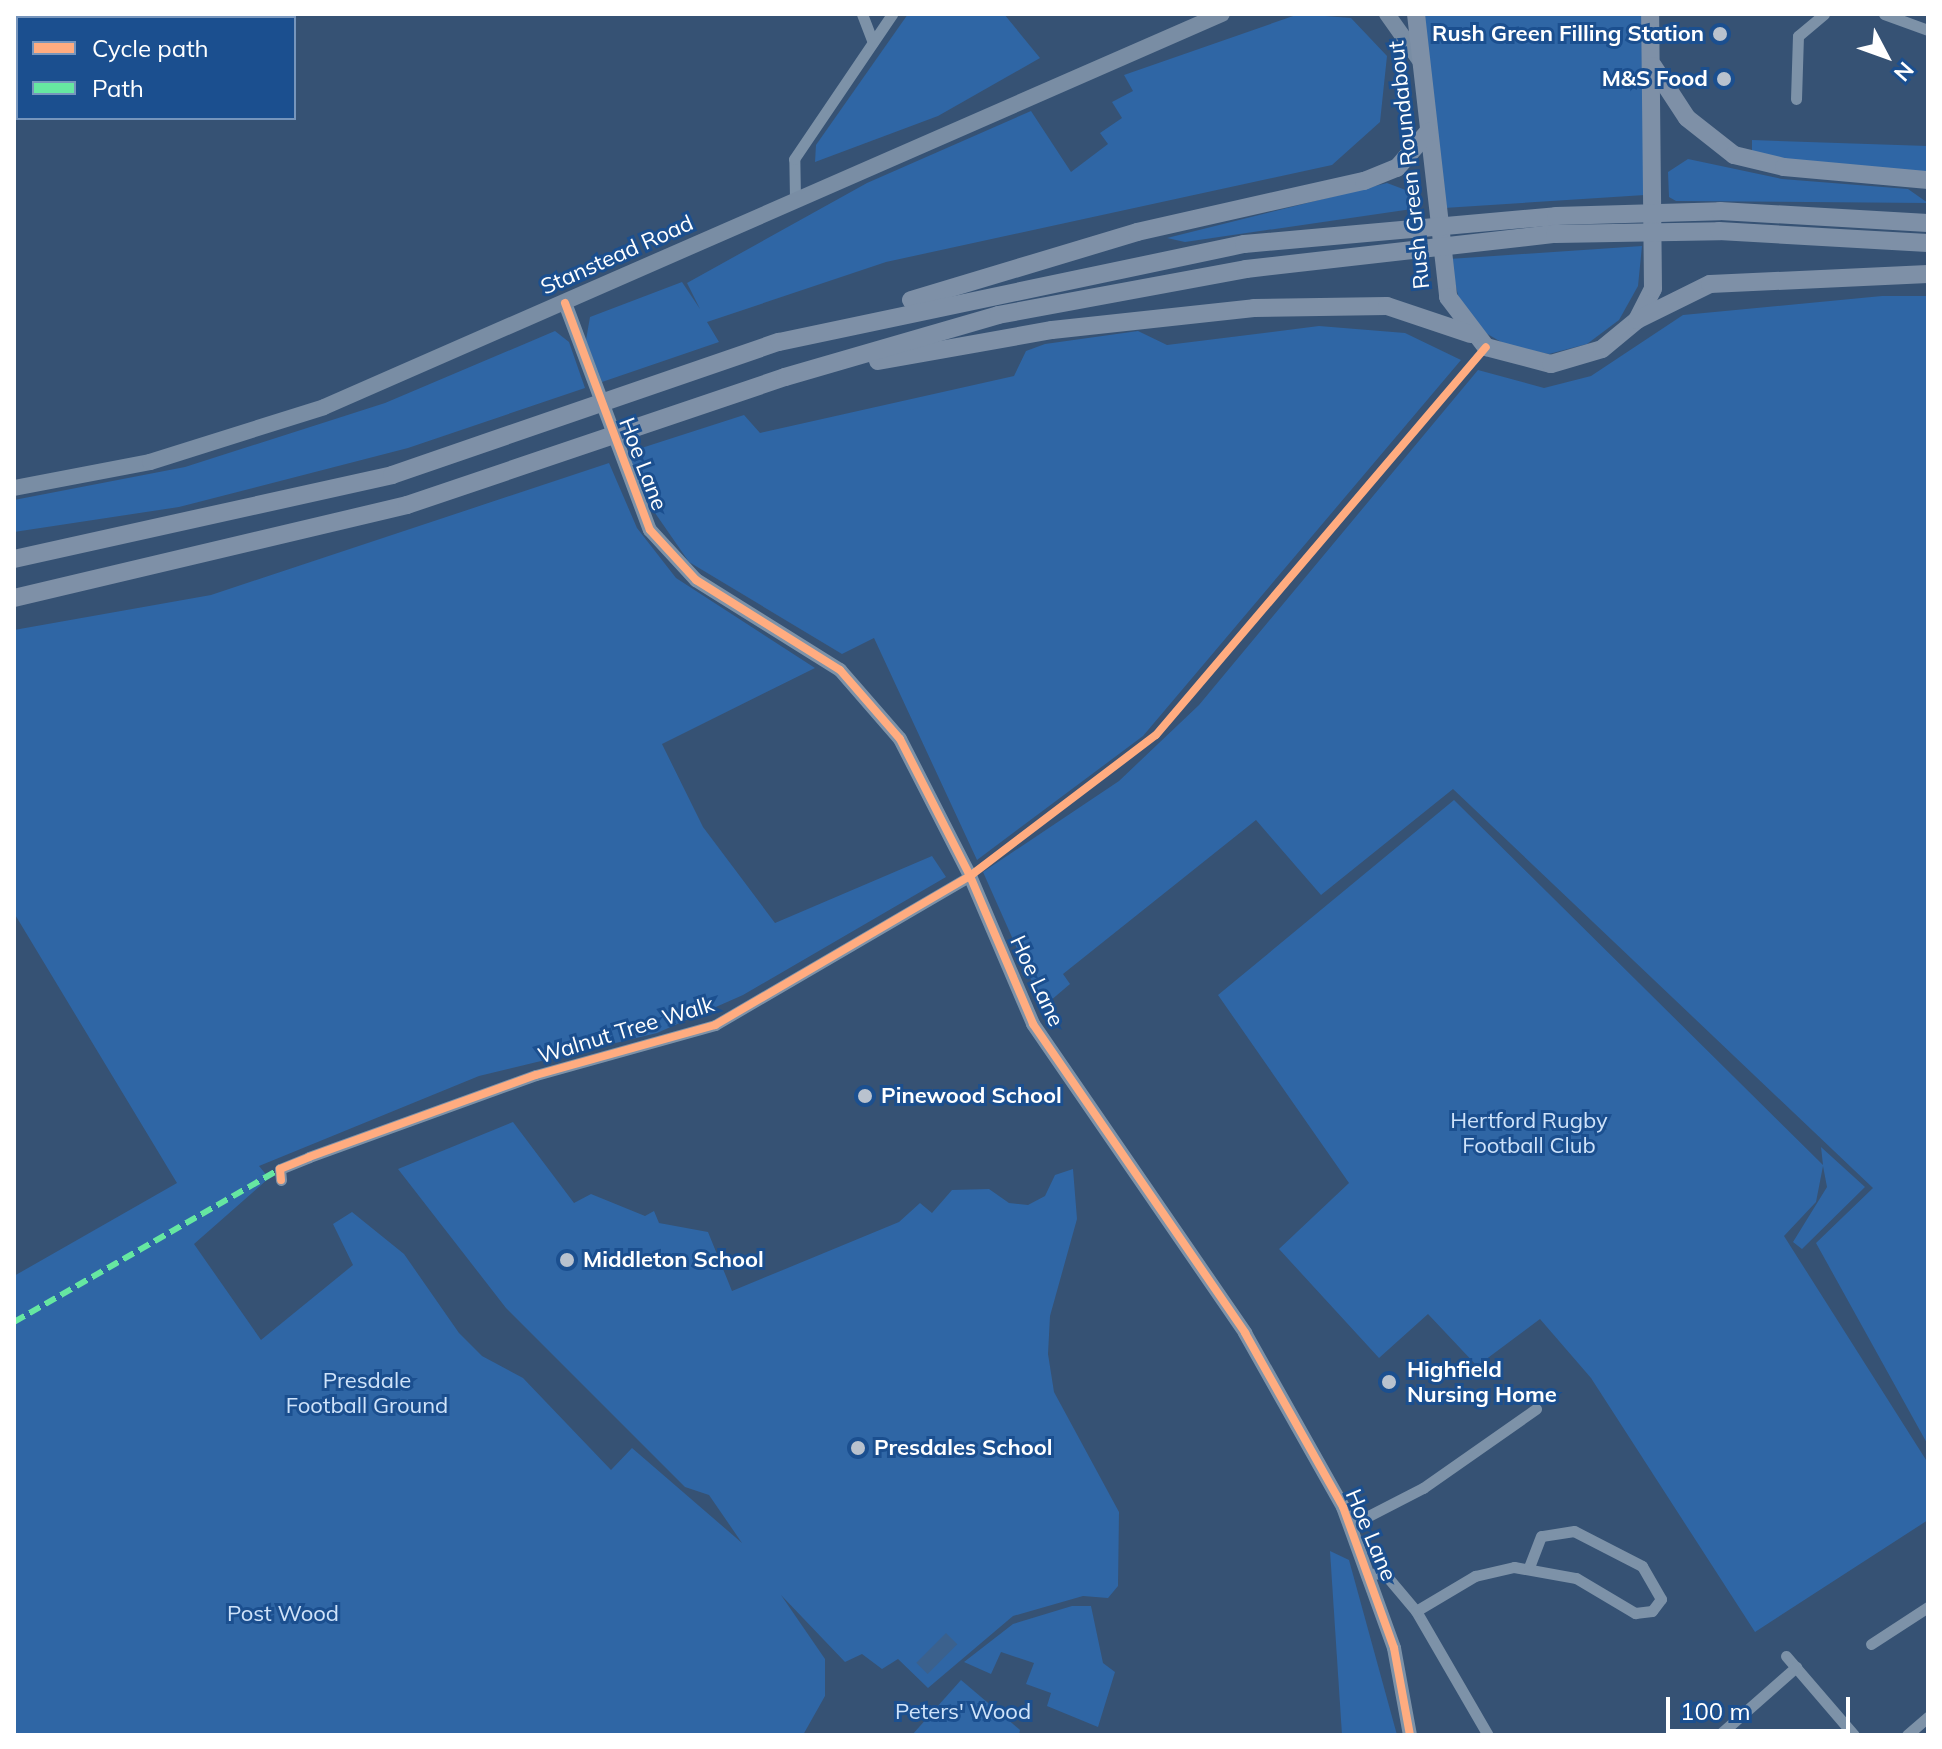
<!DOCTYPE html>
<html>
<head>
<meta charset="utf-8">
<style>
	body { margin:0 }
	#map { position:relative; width:1942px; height:1749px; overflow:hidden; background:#365274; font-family:Mulish,sans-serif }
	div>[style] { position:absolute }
	.green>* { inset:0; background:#2f66a5 }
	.water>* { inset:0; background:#3b618d; transform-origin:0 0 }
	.minor>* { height:11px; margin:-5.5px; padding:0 5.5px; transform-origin:5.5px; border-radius:5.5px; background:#7d92a8 }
	.tertiary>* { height:14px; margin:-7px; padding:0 7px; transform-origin:7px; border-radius:7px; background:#7d92a8 }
	.secondary>* { height:16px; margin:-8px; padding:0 8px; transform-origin:8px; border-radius:8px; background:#798da4 }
	.trunk>* { height:18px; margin:-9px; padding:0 9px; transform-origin:9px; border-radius:9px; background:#7e90a7 }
	.quiet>* { height:6px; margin-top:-3px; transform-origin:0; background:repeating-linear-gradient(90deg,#66e7a1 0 12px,transparent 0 18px) }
	.cycleway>* { height:8px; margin:-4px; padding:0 4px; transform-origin:4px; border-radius:4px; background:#ffac80 }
	.dots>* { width:22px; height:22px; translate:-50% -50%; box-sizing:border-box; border:4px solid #1b4f8f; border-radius:50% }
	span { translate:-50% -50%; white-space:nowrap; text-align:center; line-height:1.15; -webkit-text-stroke:6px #1b4f8f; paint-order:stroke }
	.poi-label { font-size:22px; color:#fff; font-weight:700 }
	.right { translate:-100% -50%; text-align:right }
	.left { translate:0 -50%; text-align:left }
	.street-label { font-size:22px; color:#fff }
	.park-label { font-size:22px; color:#cfe3fa }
	.frame { position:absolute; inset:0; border:16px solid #fff; pointer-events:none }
	.legend { position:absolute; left:16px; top:16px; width:280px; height:104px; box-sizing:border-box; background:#1b4f8f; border:2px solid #7695bc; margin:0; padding:10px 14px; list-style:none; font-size:24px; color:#fff }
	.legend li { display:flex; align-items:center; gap:16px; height:40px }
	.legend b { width:40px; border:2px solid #7695bc }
	.north { position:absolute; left:1846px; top:16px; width:80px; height:80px; -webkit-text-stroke:6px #1b4f8f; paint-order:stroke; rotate:131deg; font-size:22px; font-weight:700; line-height:32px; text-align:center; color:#fff }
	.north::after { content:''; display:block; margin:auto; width:28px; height:36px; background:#fff; clip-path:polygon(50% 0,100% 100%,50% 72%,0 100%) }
	.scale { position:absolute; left:1666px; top:1697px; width:184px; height:36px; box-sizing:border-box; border:4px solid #fff; border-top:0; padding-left:10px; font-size:24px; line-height:28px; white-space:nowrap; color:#fff; -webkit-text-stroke:6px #1b4f8f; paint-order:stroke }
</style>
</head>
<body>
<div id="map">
	<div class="green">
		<i style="clip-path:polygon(908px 14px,1004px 14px,1040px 58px,938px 116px,815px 162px,816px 145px)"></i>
		<i style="clip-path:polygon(1299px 14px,1351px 18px,1387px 56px,1380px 122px,1332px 165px,886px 262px,707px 322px,719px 342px,602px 382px,586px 340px,590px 317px,682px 282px,700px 309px,687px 283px,867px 183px,1031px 111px,1071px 172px,1108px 144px,1100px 133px,1122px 118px,1112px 102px,1133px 91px,1124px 75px)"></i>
		<i style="clip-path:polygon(1423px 14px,1642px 14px,1645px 195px,1444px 208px)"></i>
		<i style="clip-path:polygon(1752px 140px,1928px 146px,1928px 173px,1790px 161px,1752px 152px)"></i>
		<i style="clip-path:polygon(1688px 159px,1782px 179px,1908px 189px,1928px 203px,1676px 201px,1669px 197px,1668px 172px)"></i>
		<i style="clip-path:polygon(1387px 183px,1411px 192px,1412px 209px,1185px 242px,1167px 238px)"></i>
		<i style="clip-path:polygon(1642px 246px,1638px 286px,1619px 320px,1587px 344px,1549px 354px,1508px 346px,1484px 332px,1459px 299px,1449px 259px)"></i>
		<i style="clip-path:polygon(1882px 296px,1928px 296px,1928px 1445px,1816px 1243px,1873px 1188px,1453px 789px,1321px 895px,1256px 820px,1063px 974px,1070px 984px,1043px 1007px,983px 872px,1119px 781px,1199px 705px,1478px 370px,1544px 388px,1591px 376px,1683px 315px)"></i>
		<i style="clip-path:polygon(1319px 326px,1405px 333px,1461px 360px,1143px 736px,977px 860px,874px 638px,842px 654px,689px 562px,644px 497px,626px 453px,744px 415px,760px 433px,1014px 376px,1026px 351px,1045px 344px,1138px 331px,1167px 345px)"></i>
		<i style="clip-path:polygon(555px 331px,569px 342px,585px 388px,408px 448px,179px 507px,14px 532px,14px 500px,185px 467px,385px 403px)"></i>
		<i style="clip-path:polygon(609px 463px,637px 528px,676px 578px,815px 668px,662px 744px,703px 827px,775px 923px,932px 856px,946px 877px,743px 995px,657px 1033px,479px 1076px,259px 1166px,269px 1178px,194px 1244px,261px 1340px,353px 1265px,333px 1224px,352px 1212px,404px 1254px,459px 1333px,482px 1356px,523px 1378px,611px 1470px,632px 1448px,742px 1543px,709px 1495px,685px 1487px,506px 1308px,398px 1169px,513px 1122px,574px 1203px,591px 1194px,645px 1216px,654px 1211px,659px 1223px,708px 1232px,732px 1291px,899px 1222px,920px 1203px,932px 1213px,952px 1190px,989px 1189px,1009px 1203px,1028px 1205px,1045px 1196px,1055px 1175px,1073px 1169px,1077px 1219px,1050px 1316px,1048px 1354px,1054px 1392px,1119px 1512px,1118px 1586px,1108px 1598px,1083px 1596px,1013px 1616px,928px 1688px,898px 1659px,882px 1669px,862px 1654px,845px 1662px,781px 1595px,825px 1659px,825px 1696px,803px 1735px,14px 1735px,14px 1276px,177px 1183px,14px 913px,14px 630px,211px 595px)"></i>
		<i style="clip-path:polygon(1454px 800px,1823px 1165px,1821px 1147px,1865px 1187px,1802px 1249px,1793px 1242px,1827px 1187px,1823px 1166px,1816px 1202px,1784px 1236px,1928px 1463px,1928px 1520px,1755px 1632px,1591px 1378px,1540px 1319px,1477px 1366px,1428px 1314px,1379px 1358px,1279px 1249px,1349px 1183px,1218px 995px)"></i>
		<i style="clip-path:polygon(1330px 1551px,1349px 1560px,1397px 1735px,1342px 1735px)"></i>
		<i style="clip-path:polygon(1072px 1606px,1091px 1606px,1103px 1663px,1115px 1672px,1098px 1727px,1047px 1706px,1051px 1693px,1026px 1684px,1034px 1663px,1001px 1652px,991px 1674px,964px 1662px,1013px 1624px)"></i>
		<i style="clip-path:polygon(961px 1680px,1020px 1730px,1019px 1735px,912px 1735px)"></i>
	</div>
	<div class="water">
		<i style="left:946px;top:1633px;width:16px;height:42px;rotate:45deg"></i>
	</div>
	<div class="minor">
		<i style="left:862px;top:14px;width:30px;rotate:69deg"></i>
		<i style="left:1884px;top:14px;width:47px;rotate:20deg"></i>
		<i style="left:1796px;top:99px;width:63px;rotate:-88.2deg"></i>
		<i style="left:1798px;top:36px;width:34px;rotate:-40deg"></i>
		<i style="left:795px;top:198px;width:39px;rotate:-91deg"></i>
		<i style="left:794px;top:159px;width:175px;rotate:-55.9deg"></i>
		<i style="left:281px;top:1180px;width:11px;rotate:-95deg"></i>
		<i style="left:280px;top:1169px;width:31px;rotate:-22deg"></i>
		<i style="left:309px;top:1157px;width:241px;rotate:-19.9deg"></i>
		<i style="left:536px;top:1075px;width:186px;rotate:-15.6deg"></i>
		<i style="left:715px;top:1025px;width:295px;rotate:-30.3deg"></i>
		<i style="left:1351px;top:1525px;width:81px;rotate:-27.2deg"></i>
		<i style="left:1423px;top:1488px;width:138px;rotate:-35deg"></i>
		<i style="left:1370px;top:1574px;width:14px;rotate:-4deg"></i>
		<i style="left:1384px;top:1573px;width:50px;rotate:49.9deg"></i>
		<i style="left:1416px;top:1611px;width:143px;rotate:59.9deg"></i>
		<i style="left:1416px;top:1611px;width:69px;rotate:-30.7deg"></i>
		<i style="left:1475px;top:1576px;width:40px;rotate:-13deg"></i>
		<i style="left:1514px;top:1567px;width:63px;rotate:10.1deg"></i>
		<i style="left:1576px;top:1578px;width:69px;rotate:30.7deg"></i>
		<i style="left:1635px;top:1613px;width:17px;rotate:-7deg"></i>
		<i style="left:1652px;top:1611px;width:15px;rotate:-53deg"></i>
		<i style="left:1661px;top:1599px;width:38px;rotate:-120deg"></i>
		<i style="left:1642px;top:1566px;width:76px;rotate:-152.8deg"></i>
		<i style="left:1574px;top:1531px;width:33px;rotate:171deg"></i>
		<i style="left:1541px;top:1536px;width:33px;rotate:111deg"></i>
		<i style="left:1871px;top:1644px;width:68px;rotate:-33deg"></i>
		<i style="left:1786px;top:1656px;width:104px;rotate:49.3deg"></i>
		<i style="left:1719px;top:1735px;width:103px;rotate:-41.4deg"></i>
		<i style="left:1907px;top:1735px;width:28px;rotate:-41deg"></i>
	</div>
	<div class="tertiary">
		<i style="left:565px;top:303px;width:242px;rotate:69.5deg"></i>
		<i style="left:650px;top:530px;width:68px;rotate:47.4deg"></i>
		<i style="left:696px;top:580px;width:170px;rotate:32deg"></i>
		<i style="left:840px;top:670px;width:91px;rotate:49deg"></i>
		<i style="left:900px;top:739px;width:154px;rotate:62.9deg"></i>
		<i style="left:970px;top:876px;width:161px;rotate:66.9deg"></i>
		<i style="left:1033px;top:1024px;width:375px;rotate:55.5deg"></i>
		<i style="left:1245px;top:1333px;width:200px;rotate:60.6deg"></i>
		<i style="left:1343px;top:1507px;width:150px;rotate:70.1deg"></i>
		<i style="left:1394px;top:1648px;width:88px;rotate:79.6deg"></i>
	</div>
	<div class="secondary">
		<i style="left:1387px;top:14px;width:59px;rotate:54.7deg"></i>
		<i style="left:14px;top:488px;width:138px;rotate:-10.8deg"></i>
		<i style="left:150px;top:462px;width:182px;rotate:-17.5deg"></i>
		<i style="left:324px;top:407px;width:980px;rotate:-23.64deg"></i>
	</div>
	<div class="trunk">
		<i style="left:1416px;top:14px;width:285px;rotate:83.5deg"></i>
		<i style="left:1448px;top:297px;width:63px;rotate:52.8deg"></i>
		<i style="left:1486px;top:347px;width:67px;rotate:14.7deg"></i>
		<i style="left:1551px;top:364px;width:53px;rotate:-16.4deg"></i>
		<i style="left:1602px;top:349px;width:45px;rotate:-39.6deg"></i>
		<i style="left:1637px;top:320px;width:35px;rotate:-63deg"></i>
		<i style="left:1653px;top:289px;width:275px;rotate:-90.6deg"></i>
		<i style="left:1653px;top:66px;width:62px;rotate:56.8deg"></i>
		<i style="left:1687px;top:118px;width:60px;rotate:38.2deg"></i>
		<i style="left:1734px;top:155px;width:51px;rotate:13.5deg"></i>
		<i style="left:1784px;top:167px;width:145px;rotate:5.2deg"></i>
		<i style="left:911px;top:300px;width:236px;rotate:-16.7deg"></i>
		<i style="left:1137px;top:232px;width:233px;rotate:-12.7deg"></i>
		<i style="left:1364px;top:181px;width:35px;rotate:-22deg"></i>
		<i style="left:1397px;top:168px;width:48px;rotate:-49.3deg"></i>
		<i style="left:1637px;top:320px;width:81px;rotate:-26.3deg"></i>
		<i style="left:1710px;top:284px;width:218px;rotate:-2.6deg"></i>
		<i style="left:878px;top:361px;width:177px;rotate:-10.1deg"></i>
		<i style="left:1052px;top:330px;width:203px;rotate:-6.2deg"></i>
		<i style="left:1254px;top:308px;width:133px;rotate:-0.9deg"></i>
		<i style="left:1387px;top:306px;width:88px;rotate:18.6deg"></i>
		<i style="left:14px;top:559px;width:387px;rotate:-12.5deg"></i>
		<i style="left:392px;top:475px;width:409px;rotate:-19deg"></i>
		<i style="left:779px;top:342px;width:475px;rotate:-11.9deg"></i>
		<i style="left:1244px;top:244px;width:313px;rotate:-5.1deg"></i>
		<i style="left:1556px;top:216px;width:164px;rotate:-1.7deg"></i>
		<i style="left:1720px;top:211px;width:208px;rotate:3.3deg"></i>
		<i style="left:14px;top:598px;width:404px;rotate:-13.3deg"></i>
		<i style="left:407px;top:505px;width:399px;rotate:-18.7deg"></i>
		<i style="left:785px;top:377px;width:222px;rotate:-16.2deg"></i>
		<i style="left:998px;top:315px;width:252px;rotate:-10.5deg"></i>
		<i style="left:1246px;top:269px;width:311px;rotate:-6.5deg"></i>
		<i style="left:1555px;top:234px;width:164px;rotate:-1deg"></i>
		<i style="left:1719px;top:231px;width:209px;rotate:3.3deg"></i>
	</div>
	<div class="quiet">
		<i style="left:14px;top:1322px;width:307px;rotate:-29.9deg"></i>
	</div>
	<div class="cycleway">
		<i style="left:565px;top:303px;width:242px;rotate:69.5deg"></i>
		<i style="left:650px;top:530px;width:68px;rotate:47.4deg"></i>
		<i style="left:696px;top:580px;width:170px;rotate:32deg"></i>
		<i style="left:840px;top:670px;width:91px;rotate:49deg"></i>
		<i style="left:900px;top:739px;width:154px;rotate:62.9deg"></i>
		<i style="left:970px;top:876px;width:161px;rotate:66.9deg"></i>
		<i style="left:1033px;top:1024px;width:375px;rotate:55.5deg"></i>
		<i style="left:1245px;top:1333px;width:200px;rotate:60.6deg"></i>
		<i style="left:1343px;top:1507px;width:150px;rotate:70.1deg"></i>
		<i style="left:1394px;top:1648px;width:88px;rotate:79.6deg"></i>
		<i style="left:281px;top:1180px;width:11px;rotate:-95deg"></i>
		<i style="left:280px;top:1169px;width:31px;rotate:-22deg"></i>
		<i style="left:309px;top:1157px;width:241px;rotate:-19.9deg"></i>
		<i style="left:536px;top:1075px;width:186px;rotate:-15.6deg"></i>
		<i style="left:715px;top:1025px;width:295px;rotate:-30.3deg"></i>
		<i style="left:970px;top:876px;width:233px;rotate:-37.2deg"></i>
		<i style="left:1156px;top:735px;width:509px;rotate:-49.62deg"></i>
	</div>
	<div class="dots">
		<i style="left:1720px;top:34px;background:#b9c2ce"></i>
		<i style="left:1724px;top:79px;background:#b9c2ce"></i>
		<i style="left:865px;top:1096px;background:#b9c2ce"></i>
		<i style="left:567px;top:1260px;background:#b9c2ce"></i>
		<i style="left:1389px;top:1382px;background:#b9c2ce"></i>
		<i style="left:858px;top:1448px;background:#b9c2ce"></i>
	</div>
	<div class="poi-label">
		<span class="right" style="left:1704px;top:34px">Rush Green Filling Station</span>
		<span class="right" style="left:1708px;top:79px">M&amp;S Food</span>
		<span class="left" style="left:881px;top:1096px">Pinewood School</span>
		<span class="left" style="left:583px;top:1260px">Middleton School</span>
		<span class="left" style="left:1407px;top:1382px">Highfield<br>Nursing Home</span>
		<span class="left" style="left:874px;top:1448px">Presdales School</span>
	</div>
	<div class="street-label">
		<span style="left:1409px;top:165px;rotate:-96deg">Rush Green Roundabout</span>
		<span style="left:617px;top:255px;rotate:-24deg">Stanstead Road</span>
		<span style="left:643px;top:464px;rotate:69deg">Hoe Lane</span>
		<span style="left:1037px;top:981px;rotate:65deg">Hoe Lane</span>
		<span style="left:626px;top:1030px;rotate:-17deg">Walnut Tree Walk</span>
		<span style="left:1371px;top:1535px;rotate:67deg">Hoe Lane</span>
	</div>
	<div class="park-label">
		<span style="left:1529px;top:1133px">Hertford Rugby<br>Football Club</span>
		<span style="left:367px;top:1393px">Presdale<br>Football Ground</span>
		<span style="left:283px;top:1614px">Post Wood</span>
		<span style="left:963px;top:1712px">Peters' Wood</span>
	</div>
	<div class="frame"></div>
	<ul class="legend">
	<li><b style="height:10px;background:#ffac80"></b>Cycle path</li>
	<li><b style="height:10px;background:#66e7a1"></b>Path</li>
	</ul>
	<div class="north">N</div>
	<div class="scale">100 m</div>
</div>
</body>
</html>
